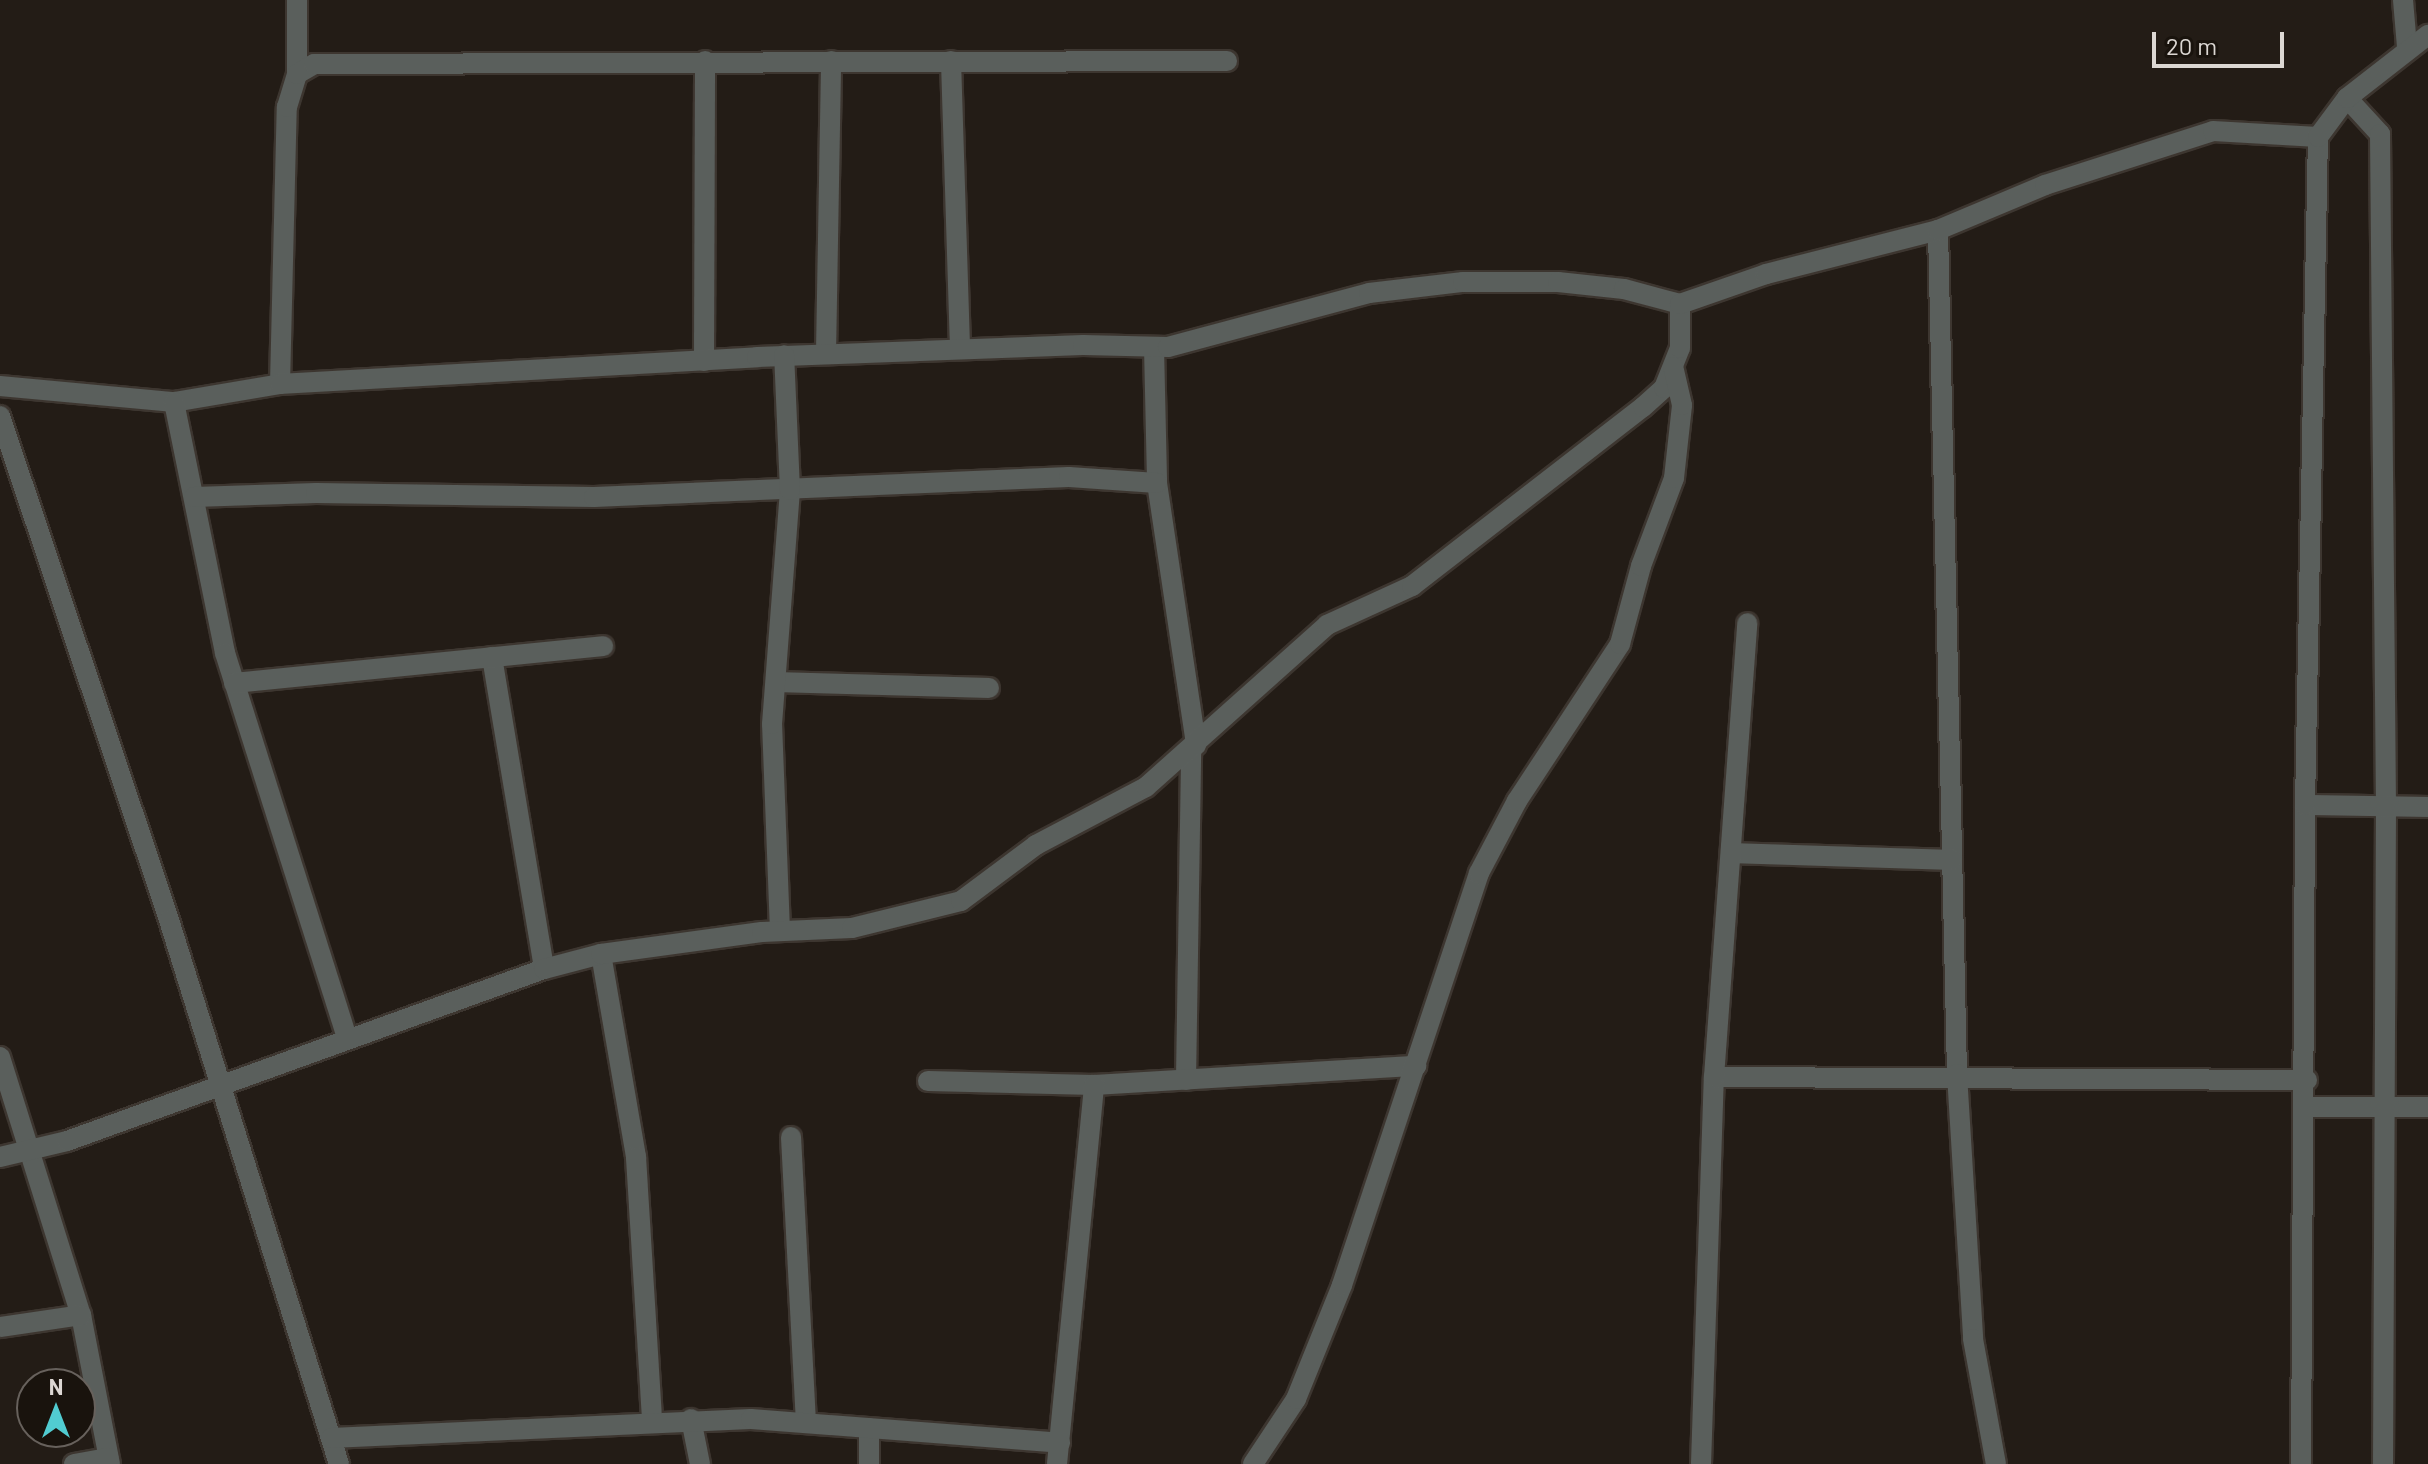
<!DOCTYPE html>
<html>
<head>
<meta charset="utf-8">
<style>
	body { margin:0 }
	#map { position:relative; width:2428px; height:1464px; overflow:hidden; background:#231c16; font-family:Barlow,sans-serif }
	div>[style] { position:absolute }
	.roads { filter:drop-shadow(2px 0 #3d3630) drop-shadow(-2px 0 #3d3630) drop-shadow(0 2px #3d3630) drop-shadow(0 -2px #3d3630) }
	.minor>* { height:20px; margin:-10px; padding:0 10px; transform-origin:10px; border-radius:10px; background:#5a5f5c }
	span { translate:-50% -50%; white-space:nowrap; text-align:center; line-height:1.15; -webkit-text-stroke:6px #19130d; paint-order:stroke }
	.north { position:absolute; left:16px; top:1368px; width:80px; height:80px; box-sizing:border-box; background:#19130d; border:2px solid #67615c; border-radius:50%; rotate:0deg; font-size:22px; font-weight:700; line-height:32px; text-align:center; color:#dcd7d3 }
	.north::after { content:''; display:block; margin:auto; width:28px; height:36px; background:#51ccd1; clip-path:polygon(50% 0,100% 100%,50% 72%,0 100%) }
	.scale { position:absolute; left:2152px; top:32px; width:132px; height:36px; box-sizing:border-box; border:4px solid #dcd7d3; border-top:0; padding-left:10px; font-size:24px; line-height:28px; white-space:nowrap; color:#dcd7d3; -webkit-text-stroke:6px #19130d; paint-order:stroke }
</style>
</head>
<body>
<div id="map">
	<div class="roads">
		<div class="minor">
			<i style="left:297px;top:0;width:74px;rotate:90deg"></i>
			<i style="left:2403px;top:0;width:47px;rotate:85.1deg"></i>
			<i style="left:951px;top:61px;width:288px;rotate:88.2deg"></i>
			<i style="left:2347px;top:98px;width:49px;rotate:47.5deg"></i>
			<i style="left:2380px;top:134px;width:673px;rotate:89.49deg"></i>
			<i style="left:2386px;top:807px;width:657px;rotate:90.26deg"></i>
			<i style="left:1938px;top:230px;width:844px;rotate:88.71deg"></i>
			<i style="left:1957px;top:1074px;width:265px;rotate:86.5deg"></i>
			<i style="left:1973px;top:1339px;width:127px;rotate:79.6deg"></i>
			<i style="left:1154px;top:347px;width:136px;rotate:88.7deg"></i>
			<i style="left:1157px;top:483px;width:265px;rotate:81.5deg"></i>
			<i style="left:826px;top:354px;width:293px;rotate:-89deg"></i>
			<i style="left:704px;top:361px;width:300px;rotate:-89.8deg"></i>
			<i style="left:280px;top:384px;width:277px;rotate:-88.6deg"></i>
			<i style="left:287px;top:107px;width:34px;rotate:-73deg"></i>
			<i style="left:297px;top:74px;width:20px;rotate:-30deg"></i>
			<i style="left:314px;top:64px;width:913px;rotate:-0.19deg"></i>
			<i style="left:0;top:386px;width:175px;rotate:5.3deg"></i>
			<i style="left:174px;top:402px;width:108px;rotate:-9.6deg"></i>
			<i style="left:280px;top:384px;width:478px;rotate:-3.2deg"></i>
			<i style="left:757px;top:357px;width:326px;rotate:-2.1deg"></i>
			<i style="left:1083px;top:345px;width:85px;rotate:1.3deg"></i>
			<i style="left:1168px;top:347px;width:208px;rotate:-15deg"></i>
			<i style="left:1369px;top:293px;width:95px;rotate:-6.7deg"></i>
			<i style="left:1463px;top:282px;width:95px"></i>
			<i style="left:1558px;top:282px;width:66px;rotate:6.1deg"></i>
			<i style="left:1624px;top:289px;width:58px;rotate:15deg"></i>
			<i style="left:174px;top:402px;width:256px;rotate:78.5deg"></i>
			<i style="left:225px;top:653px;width:403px;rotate:72.4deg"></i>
			<i style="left:0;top:416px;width:532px;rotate:71.46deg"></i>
			<i style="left:169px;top:920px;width:570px;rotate:72.65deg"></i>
			<i style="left:194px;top:497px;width:122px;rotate:-1.9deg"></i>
			<i style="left:316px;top:493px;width:278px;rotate:0.8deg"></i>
			<i style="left:594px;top:497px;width:475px;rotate:-2.4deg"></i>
			<i style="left:1069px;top:477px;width:88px;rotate:3.9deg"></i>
			<i style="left:492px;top:657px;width:316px;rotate:80.5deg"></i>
			<i style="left:776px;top:682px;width:213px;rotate:1.6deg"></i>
			<i style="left:234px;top:683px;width:371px;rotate:-5.7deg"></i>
			<i style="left:2305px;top:805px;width:123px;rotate:0.9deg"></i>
			<i style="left:1731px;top:853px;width:221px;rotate:1.8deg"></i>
			<i style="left:780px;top:931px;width:207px;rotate:-92.2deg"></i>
			<i style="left:772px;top:724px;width:235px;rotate:-85.6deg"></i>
			<i style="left:790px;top:490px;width:135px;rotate:-92.5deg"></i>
			<i style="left:601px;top:954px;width:206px;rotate:80.2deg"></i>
			<i style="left:636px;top:1157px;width:263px;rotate:86.5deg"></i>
			<i style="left:0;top:1057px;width:270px;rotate:72.6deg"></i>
			<i style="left:81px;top:1315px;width:152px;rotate:79deg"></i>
			<i style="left:1714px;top:1077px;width:593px;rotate:0.29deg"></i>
			<i style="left:1186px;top:1080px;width:332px;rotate:-89.1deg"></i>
			<i style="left:928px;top:1081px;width:166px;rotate:1.4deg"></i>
			<i style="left:1094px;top:1085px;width:323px;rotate:-3.4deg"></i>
			<i style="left:2307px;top:1107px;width:121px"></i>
			<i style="left:791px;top:1137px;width:286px;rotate:87deg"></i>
			<i style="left:0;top:1157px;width:69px;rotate:-13.4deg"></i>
			<i style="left:67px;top:1141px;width:507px;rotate:-19.83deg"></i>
			<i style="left:544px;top:969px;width:59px;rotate:-14.7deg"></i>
			<i style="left:601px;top:954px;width:162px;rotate:-7.8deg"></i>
			<i style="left:762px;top:932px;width:90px;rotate:-2.5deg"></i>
			<i style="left:852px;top:928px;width:112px;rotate:-13.9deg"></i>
			<i style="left:961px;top:901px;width:94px;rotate:-36.7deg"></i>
			<i style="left:1036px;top:845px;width:124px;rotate:-27.8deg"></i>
			<i style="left:1146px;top:787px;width:243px;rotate:-41.8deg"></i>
			<i style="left:1327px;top:625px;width:94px;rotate:-24.6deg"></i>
			<i style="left:1412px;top:586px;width:292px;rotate:-37.8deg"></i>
			<i style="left:1643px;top:407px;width:28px;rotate:-42deg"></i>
			<i style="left:1664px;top:388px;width:43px;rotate:-68.2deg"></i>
			<i style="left:1680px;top:348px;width:44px;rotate:-90deg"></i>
			<i style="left:1680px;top:304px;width:91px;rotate:-19.2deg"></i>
			<i style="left:1766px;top:274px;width:178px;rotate:-14.3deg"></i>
			<i style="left:1938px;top:230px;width:116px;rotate:-22.8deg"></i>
			<i style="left:2045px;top:185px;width:176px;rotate:-17.8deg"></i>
			<i style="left:2213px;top:131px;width:105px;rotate:3.3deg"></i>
			<i style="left:0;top:1327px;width:82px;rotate:-8.4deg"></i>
			<i style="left:691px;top:1419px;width:46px;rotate:78.7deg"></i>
			<i style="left:869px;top:1428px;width:36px;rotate:90deg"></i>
			<i style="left:331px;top:1438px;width:420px;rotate:-2.6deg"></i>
			<i style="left:751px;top:1419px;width:310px;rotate:4.4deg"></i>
			<i style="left:74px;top:1464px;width:35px;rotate:-10deg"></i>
			<i style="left:1057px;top:1464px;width:381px;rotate:-84.4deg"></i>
			<i style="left:1253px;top:1464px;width:78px;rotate:-56.5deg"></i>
			<i style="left:1296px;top:1399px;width:123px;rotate:-68deg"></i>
			<i style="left:1342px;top:1285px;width:434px;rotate:-71.6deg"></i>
			<i style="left:1479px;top:873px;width:81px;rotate:-62.2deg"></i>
			<i style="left:1517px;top:801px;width:188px;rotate:-56.7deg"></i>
			<i style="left:1620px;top:644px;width:81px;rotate:-74.9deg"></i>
			<i style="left:1641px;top:566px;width:94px;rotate:-69.4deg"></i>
			<i style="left:1674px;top:478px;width:73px;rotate:-83.7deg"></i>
			<i style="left:1682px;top:405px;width:39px;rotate:-103deg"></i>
			<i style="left:1701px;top:1464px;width:387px;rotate:-88.1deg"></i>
			<i style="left:1714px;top:1077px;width:455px;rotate:-85.8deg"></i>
			<i style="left:2301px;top:1464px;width:659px;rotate:-89.65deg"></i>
			<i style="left:2305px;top:805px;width:668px;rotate:-88.89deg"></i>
			<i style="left:2318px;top:137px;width:49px;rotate:-53.4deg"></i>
			<i style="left:2347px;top:98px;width:103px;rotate:-37.9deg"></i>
		</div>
	</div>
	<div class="north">N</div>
	<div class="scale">20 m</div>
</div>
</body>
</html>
